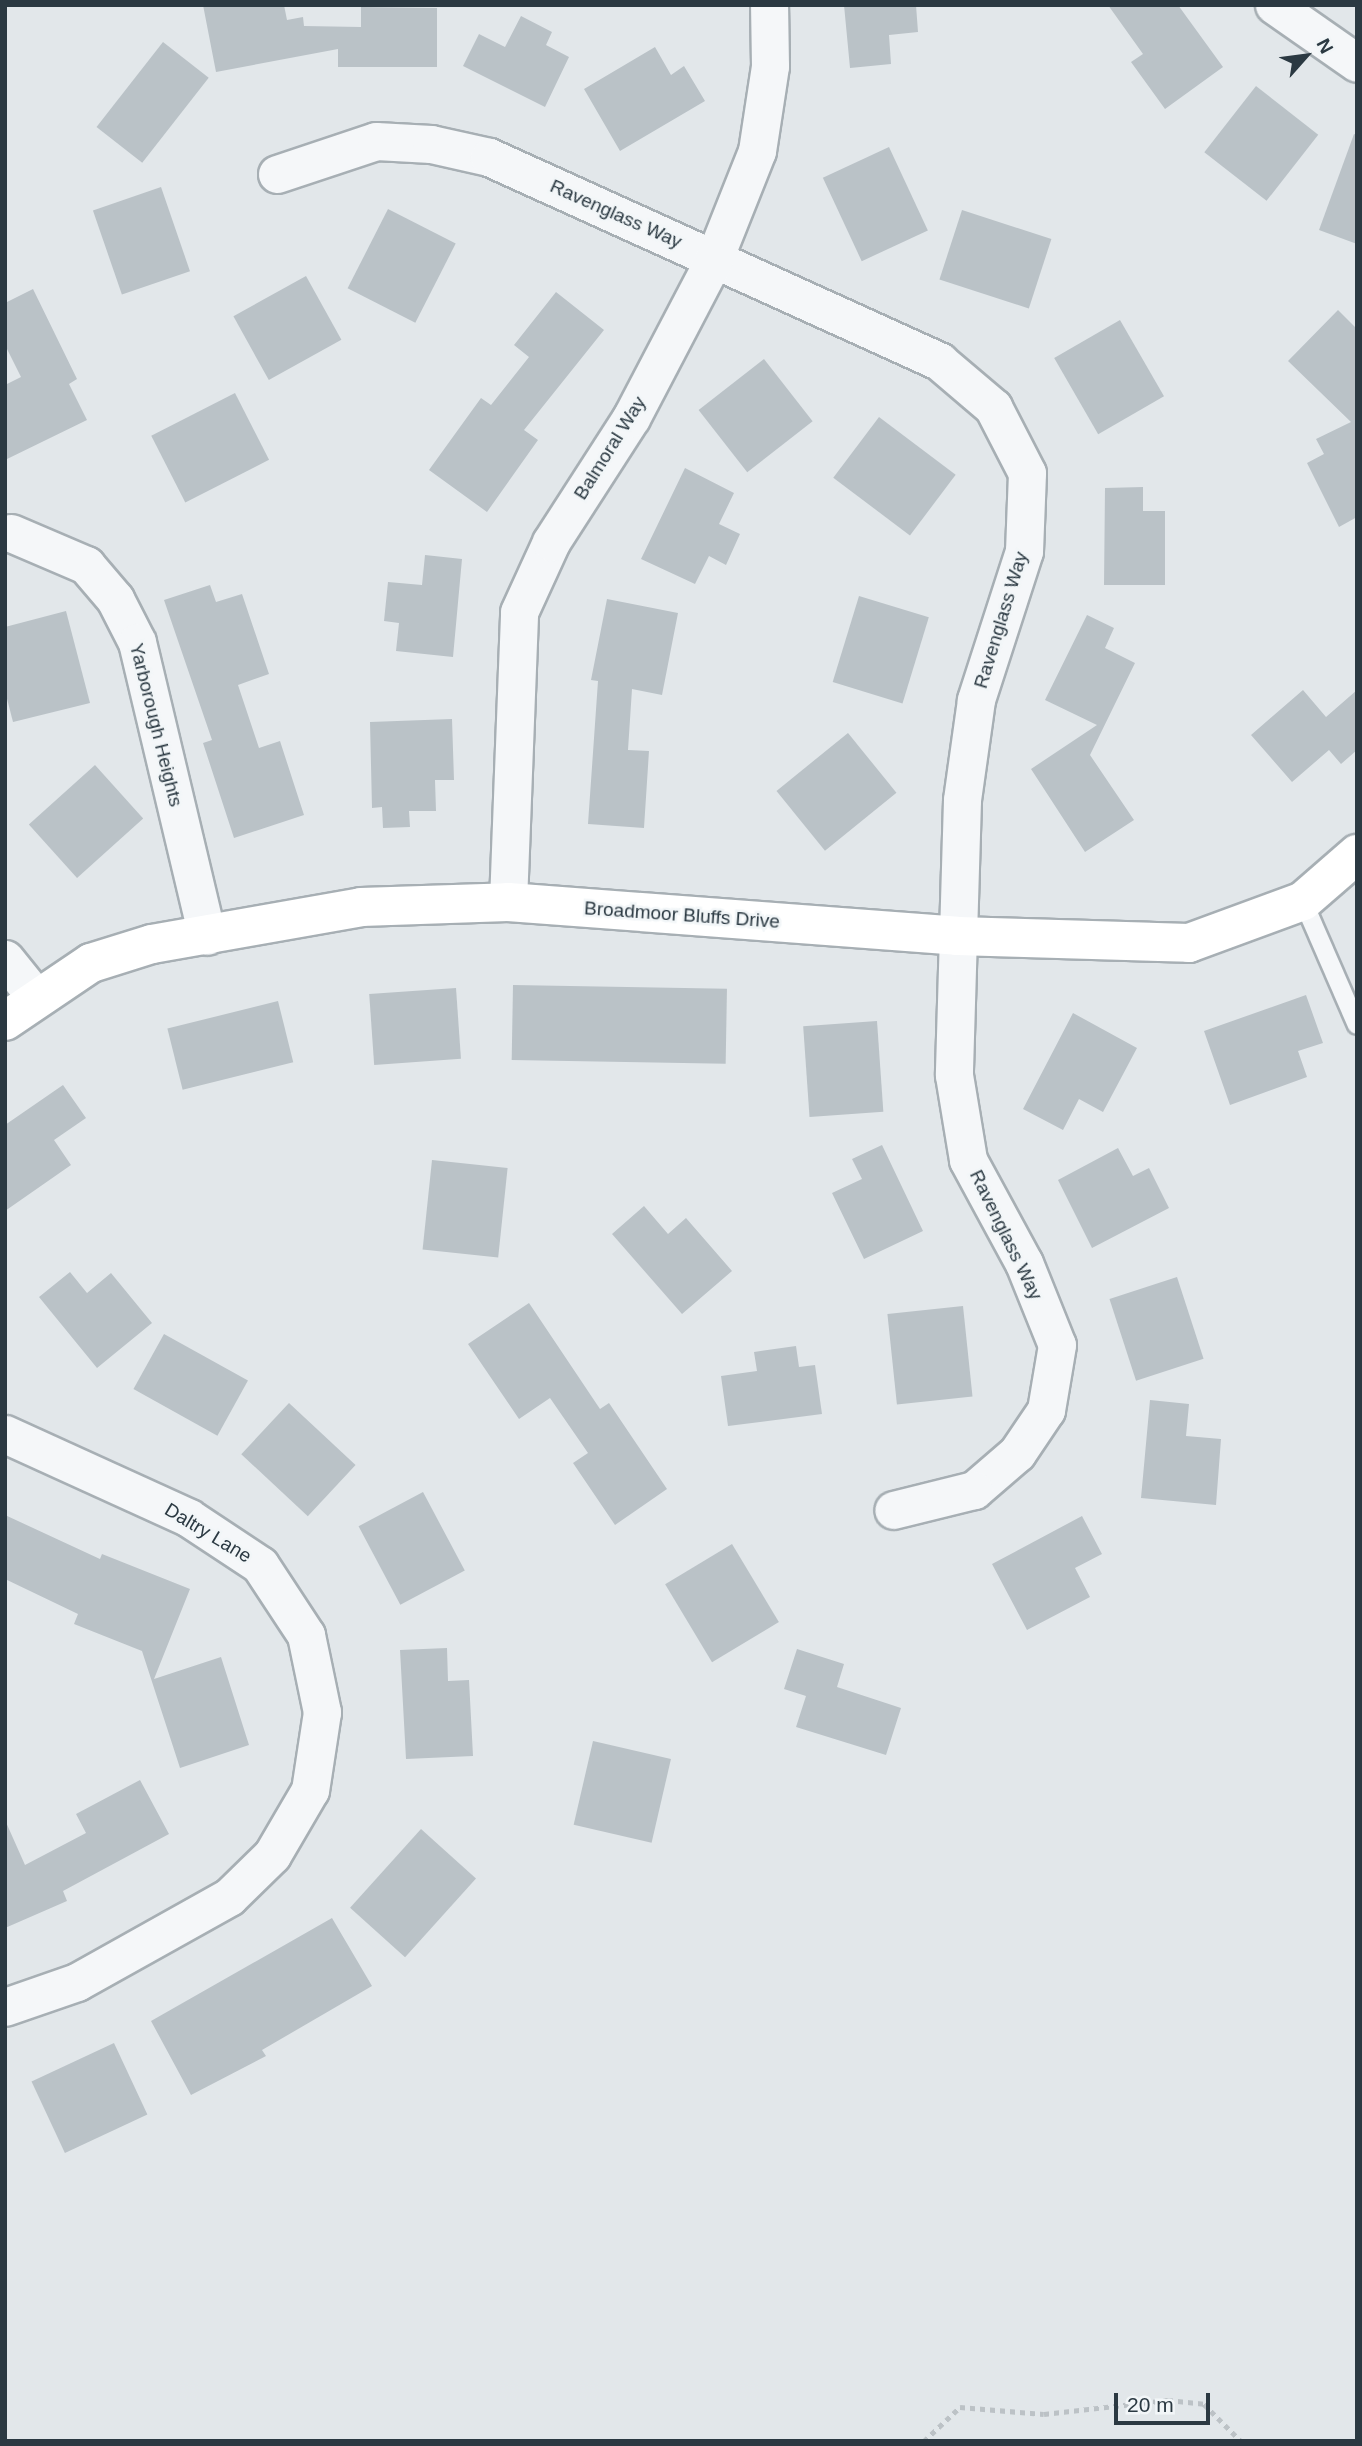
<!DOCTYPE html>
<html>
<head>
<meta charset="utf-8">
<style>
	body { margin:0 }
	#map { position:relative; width:1362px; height:2446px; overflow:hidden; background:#e2e7ea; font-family:Arial,sans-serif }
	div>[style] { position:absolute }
	.building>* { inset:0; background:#bac2c7; transform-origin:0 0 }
	.path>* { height:4.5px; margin-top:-2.25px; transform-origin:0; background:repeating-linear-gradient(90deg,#bcc2c6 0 5px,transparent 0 10px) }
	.roads { filter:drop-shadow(2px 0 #a7afb4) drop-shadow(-2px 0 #a7afb4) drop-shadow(0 2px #a7afb4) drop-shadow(0 -2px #a7afb4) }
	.lane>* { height:18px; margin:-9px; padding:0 9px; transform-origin:9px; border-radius:9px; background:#f5f7f9 }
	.street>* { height:37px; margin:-18.5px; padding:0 18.5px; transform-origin:18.5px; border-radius:18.5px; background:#f5f7f9 }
	.secondary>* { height:38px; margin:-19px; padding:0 19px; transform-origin:19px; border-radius:19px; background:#fff }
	span { translate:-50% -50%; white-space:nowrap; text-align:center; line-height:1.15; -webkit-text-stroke:5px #f2f6f8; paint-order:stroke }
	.street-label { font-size:19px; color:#2b3942 }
	.frame { position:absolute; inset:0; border:7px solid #2b3942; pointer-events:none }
	.north { position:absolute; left:1271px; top:21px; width:70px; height:70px; -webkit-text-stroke:5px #f2f6f8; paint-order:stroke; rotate:62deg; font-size:19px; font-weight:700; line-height:28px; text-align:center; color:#2b3942 }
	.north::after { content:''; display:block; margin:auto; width:24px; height:32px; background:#2b3942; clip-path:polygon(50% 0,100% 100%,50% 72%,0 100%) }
	.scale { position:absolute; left:1114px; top:2393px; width:96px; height:32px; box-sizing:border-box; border:4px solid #2b3942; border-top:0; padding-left:9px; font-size:21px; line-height:24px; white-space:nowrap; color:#2b3942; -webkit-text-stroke:5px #f2f6f8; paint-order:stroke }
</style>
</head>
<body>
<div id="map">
	<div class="building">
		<i style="clip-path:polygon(203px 5px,284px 5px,287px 20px,303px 17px,304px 26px,361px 27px,361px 7px,437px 8px,437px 67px,338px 67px,338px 49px,216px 72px)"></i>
		<i style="clip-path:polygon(844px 5px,916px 5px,918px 32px,889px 35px,891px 64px,850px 68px)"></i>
		<i style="clip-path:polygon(1108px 5px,1178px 5px,1223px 67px,1165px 109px,1131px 62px,1143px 54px)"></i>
		<i style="clip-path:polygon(521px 16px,552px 32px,546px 45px,569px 57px,545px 107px,463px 66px,479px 34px,505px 47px)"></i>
		<i style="left:163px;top:42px;width:58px;height:108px;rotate:38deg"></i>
		<i style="clip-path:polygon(655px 47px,671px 75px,684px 66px,705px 101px,620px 151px,584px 89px)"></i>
		<i style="left:1256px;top:86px;width:79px;height:84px;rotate:38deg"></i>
		<i style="clip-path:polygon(1354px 134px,1357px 135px,1357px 244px,1319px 230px)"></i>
		<i style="left:889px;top:147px;width:92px;height:73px;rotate:65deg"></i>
		<i style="left:161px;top:187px;width:89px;height:72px;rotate:71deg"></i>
		<i style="left:388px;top:209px;width:76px;height:89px;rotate:27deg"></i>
		<i style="left:962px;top:210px;width:94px;height:73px;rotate:18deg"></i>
		<i style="left:306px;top:276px;width:73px;height:83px;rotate:61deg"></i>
		<i style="clip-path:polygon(33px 289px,77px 379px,69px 384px,87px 420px,5px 460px,5px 385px,21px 377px,5px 345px,5px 303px)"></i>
		<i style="clip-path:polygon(556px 292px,604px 330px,524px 430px,538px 440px,487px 512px,429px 470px,481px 398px,491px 405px,529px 357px,514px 345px)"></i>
		<i style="clip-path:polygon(1338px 310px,1357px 329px,1357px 517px,1339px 527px,1307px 463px,1324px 454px,1316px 439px,1351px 422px,1288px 361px)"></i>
		<i style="left:1120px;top:320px;width:88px;height:76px;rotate:60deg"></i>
		<i style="left:764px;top:359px;width:79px;height:83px;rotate:52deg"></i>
		<i style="left:235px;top:393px;width:75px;height:94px;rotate:63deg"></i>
		<i style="left:879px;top:417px;width:96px;height:76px;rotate:37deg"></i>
		<i style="clip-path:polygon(685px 468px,734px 493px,719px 524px,740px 534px,726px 565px,709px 556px,695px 584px,641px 559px)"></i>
		<i style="clip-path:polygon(1143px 487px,1143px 511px,1165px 511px,1165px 585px,1104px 585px,1105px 488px)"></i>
		<i style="clip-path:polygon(425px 555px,462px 559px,453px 657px,396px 651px,399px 623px,384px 621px,388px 582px,422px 585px)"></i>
		<i style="clip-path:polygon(210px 585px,216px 602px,242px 594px,269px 674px,238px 685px,259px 748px,280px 741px,304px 815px,234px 838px,203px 743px,212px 740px,164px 600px)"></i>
		<i style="left:859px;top:596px;width:73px;height:90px;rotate:17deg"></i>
		<i style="clip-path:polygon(607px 599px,678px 613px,662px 695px,632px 689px,628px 750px,649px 751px,644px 828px,588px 824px,598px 681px,591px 680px)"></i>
		<i style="clip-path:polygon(66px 611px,90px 703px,13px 722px,5px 691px,5px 627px)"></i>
		<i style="clip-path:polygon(1087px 615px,1114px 628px,1105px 648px,1135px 663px,1090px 755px,1134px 820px,1085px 852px,1031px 769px,1097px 725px,1045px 700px)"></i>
		<i style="clip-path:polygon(1303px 690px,1326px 717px,1357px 690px,1357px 750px,1341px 764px,1329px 750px,1292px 782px,1251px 735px)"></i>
		<i style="clip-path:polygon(452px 719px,454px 780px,435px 780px,436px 811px,409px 811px,410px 827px,383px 828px,382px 807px,372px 808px,370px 722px)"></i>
		<i style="left:848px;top:733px;width:77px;height:92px;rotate:51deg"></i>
		<i style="left:95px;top:765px;width:72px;height:89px;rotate:48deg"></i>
		<i style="left:513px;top:985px;width:214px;height:75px;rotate:1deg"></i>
		<i style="left:456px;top:988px;width:71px;height:87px;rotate:86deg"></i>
		<i style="clip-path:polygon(1306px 995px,1323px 1043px,1298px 1051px,1307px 1077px,1230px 1105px,1204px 1031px)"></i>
		<i style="left:278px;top:1001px;width:63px;height:114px;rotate:76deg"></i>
		<i style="clip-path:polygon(1073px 1013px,1137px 1048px,1103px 1112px,1079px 1099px,1063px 1130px,1023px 1109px)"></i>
		<i style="left:877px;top:1021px;width:91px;height:74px;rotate:86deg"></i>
		<i style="clip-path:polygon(63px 1085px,86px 1118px,54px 1140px,71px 1165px,5px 1211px,5px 1125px)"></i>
		<i style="clip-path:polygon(882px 1145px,923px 1231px,864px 1259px,832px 1193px,862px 1179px,852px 1159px)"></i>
		<i style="clip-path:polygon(1118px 1148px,1133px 1176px,1149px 1168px,1169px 1208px,1092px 1248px,1058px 1180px)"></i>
		<i style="left:432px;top:1160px;width:76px;height:90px;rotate:6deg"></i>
		<i style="clip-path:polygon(644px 1206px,668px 1234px,686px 1218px,732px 1271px,682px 1314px,612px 1234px)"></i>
		<i style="clip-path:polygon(70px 1272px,87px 1293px,111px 1273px,152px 1323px,97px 1368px,39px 1297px)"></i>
		<i style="left:1177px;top:1277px;width:86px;height:71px;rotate:72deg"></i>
		<i style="clip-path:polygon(529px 1303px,600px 1409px,609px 1403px,667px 1489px,615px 1525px,573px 1463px,588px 1453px,550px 1398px,519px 1419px,468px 1344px)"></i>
		<i style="left:963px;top:1306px;width:91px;height:76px;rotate:84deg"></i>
		<i style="left:164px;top:1334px;width:96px;height:63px;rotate:29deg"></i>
		<i style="clip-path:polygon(796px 1346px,799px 1367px,815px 1365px,822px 1414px,728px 1426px,721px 1376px,757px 1371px,754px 1352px)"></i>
		<i style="clip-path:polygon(1150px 1400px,1189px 1404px,1186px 1436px,1221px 1439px,1216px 1505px,1141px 1498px)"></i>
		<i style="left:289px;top:1403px;width:91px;height:70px;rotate:43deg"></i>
		<i style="left:423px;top:1492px;width:89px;height:73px;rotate:62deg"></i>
		<i style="clip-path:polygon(5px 1515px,100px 1559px,102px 1554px,190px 1589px,154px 1679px,221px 1657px,249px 1745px,180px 1768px,142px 1651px,74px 1624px,78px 1614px,5px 1579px)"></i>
		<i style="clip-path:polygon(1082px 1516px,1102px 1554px,1075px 1568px,1090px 1597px,1027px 1630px,992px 1564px)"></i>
		<i style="left:732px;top:1544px;width:91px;height:78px;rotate:59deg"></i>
		<i style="clip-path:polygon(447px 1648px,448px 1681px,469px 1680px,473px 1756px,406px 1759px,400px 1650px)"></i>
		<i style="clip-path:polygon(797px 1649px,844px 1664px,837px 1687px,901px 1708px,886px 1755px,796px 1727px,806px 1696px,784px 1689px)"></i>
		<i style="left:593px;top:1741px;width:80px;height:86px;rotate:13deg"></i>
		<i style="clip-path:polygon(140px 1780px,169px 1834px,63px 1891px,67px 1901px,5px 1928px,5px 1820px,25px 1865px,86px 1833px,76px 1814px)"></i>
		<i style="left:421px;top:1829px;width:74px;height:106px;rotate:42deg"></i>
		<i style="clip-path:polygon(332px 1918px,372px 1986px,262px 2050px,266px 2056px,191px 2095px,151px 2021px)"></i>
		<i style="left:114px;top:2043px;width:79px;height:91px;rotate:65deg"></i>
	</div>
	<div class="path">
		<i style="left:924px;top:2441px;width:50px;rotate:-43.4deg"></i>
		<i style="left:960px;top:2407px;width:84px;rotate:4.8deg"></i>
		<i style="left:1044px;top:2414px;width:125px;rotate:-6.4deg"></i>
		<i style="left:1168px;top:2400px;width:36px;rotate:6deg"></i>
		<i style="left:1204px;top:2404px;width:52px;rotate:45deg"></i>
	</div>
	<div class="roads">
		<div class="lane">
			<i style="left:1303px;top:901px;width:135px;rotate:66.5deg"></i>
		</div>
		<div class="street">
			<i style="left:1274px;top:5px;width:101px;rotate:34.9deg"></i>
			<i style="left:277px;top:174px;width:104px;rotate:-18.4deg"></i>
			<i style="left:376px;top:141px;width:55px;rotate:3.1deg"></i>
			<i style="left:431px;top:144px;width:59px;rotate:12.6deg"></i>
			<i style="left:489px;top:157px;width:495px;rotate:24.4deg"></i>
			<i style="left:940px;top:362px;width:70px;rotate:40.3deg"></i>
			<i style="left:993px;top:407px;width:74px;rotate:62.7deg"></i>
			<i style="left:1027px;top:473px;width:78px;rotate:92.2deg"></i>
			<i style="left:1024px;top:551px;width:157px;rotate:107.9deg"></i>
			<i style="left:976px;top:700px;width:101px;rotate:98deg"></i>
			<i style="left:962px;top:800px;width:275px;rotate:91.7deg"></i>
			<i style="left:954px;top:1075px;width:86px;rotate:80.6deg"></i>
			<i style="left:968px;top:1160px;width:117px;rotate:61.5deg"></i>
			<i style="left:1024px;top:1263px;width:88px;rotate:68.1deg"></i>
			<i style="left:1057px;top:1345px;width:66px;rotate:99.6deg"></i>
			<i style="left:1046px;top:1410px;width:52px;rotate:124deg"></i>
			<i style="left:1017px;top:1453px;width:57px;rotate:139.3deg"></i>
			<i style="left:974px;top:1490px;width:83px;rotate:166.1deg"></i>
			<i style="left:11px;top:533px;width:82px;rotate:23.1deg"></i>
			<i style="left:86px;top:565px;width:45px;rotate:49.5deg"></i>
			<i style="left:115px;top:599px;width:48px;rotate:62.9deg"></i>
			<i style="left:137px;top:642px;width:302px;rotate:76.6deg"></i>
			<i style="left:508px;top:902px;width:290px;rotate:-87.8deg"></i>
			<i style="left:519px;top:612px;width:77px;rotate:-65.4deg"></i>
			<i style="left:551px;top:542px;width:148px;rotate:-57.2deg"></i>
			<i style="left:631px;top:418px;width:179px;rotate:-62.4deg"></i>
			<i style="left:714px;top:259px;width:116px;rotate:-68.3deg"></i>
			<i style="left:757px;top:151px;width:86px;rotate:-81.3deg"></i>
			<i style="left:770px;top:66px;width:61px;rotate:-90.9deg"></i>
			<i style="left:5px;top:959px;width:48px;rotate:51deg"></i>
			<i style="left:5px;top:1434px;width:202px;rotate:24.5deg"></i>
			<i style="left:189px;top:1518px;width:85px;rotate:33.5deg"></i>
			<i style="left:260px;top:1565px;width:84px;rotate:56.7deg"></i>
			<i style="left:306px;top:1635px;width:79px;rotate:78.3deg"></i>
			<i style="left:322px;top:1712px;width:79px;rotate:98.7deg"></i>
			<i style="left:310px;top:1790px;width:75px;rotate:120.3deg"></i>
			<i style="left:272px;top:1855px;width:60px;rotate:135.7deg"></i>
			<i style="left:229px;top:1897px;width:174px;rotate:150.8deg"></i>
			<i style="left:77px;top:1982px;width:76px;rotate:160.9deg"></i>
		</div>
		<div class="secondary">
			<i style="left:5px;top:1021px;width:104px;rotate:-34deg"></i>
			<i style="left:91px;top:963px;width:64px;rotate:-17.3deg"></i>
			<i style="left:152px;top:944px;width:212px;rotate:-10deg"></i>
			<i style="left:361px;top:907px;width:147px;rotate:-1.9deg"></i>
			<i style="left:508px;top:902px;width:450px;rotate:4.3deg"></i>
			<i style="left:957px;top:936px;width:232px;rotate:1.7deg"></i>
			<i style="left:1189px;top:943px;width:121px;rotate:-20.2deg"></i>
			<i style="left:1303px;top:901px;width:72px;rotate:-41deg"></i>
		</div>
	</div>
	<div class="street-label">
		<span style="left:616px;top:214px;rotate:24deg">Ravenglass Way</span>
		<span style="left:610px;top:448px;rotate:-58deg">Balmoral Way</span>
		<span style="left:1001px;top:620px;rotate:-73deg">Ravenglass Way</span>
		<span style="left:156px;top:725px;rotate:76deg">Yarborough Heights</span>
		<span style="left:682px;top:915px;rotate:4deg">Broadmoor Bluffs Drive</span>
		<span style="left:1006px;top:1235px;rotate:64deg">Ravenglass Way</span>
		<span style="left:208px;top:1533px;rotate:31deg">Daltry Lane</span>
	</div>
	<div class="frame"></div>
	<div class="north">N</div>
	<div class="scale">20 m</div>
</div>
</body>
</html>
